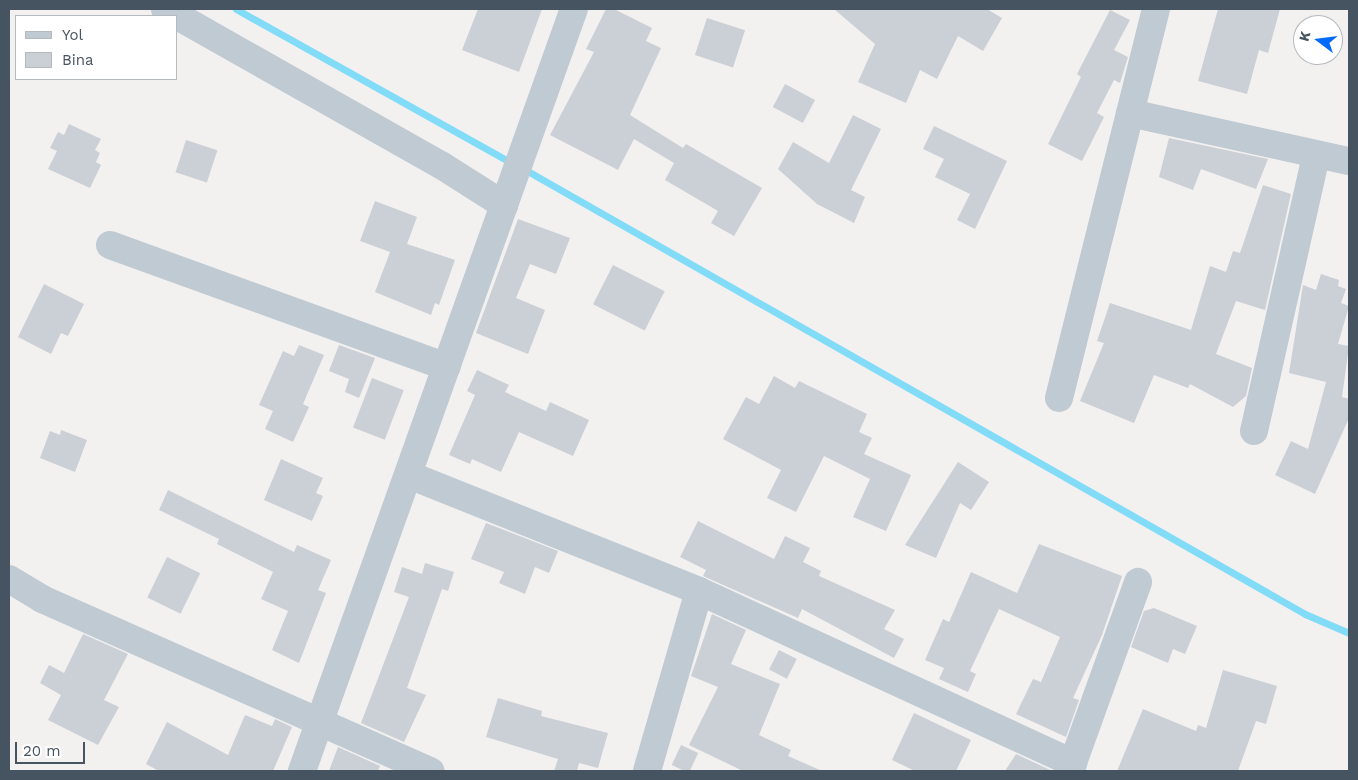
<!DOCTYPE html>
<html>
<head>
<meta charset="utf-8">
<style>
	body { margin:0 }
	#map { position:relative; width:1358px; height:780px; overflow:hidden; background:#f3f0f0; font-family:"Work Sans",sans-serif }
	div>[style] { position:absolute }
	.stream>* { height:7px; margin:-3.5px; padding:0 3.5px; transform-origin:3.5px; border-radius:3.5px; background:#82dcf7 }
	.building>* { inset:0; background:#cbcfd6; transform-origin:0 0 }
	.minor>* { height:28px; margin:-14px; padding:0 14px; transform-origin:14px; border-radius:14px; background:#bfcad3 }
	span { translate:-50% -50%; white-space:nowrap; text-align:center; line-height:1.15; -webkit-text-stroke:4px #fff; paint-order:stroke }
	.frame { position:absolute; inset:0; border:10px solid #465360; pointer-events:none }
	.legend { position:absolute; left:15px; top:15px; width:162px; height:65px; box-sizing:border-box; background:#fff; border:1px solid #b5babf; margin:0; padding:6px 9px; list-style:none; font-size:15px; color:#465360 }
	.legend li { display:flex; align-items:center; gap:10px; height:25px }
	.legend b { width:25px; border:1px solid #b5babf }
	.north { position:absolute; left:1293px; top:15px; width:50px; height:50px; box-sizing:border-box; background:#fff; border:1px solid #b5babf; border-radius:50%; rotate:285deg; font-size:14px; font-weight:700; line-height:20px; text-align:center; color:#465360 }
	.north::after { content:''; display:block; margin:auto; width:18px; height:22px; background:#046af9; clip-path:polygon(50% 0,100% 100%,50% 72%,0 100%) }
	.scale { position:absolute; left:15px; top:742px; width:70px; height:22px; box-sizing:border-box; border:2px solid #465360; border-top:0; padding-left:6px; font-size:15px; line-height:18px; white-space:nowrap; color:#465360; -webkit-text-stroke:4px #fff; paint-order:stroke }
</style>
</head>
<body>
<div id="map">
	<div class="stream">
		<i style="left:236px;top:9px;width:316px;rotate:29.2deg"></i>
		<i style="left:524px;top:169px;width:899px;rotate:29.67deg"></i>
		<i style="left:1305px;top:614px;width:48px;rotate:23.4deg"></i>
	</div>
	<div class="building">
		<i style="clip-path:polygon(478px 9px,542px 9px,519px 72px,462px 50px)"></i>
		<i style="clip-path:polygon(606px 9px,614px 9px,652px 28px,646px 41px,661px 48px,630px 115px,683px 148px,686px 144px,762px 188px,734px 236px,711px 223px,718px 211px,665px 180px,674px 163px,634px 139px,618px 170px,550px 135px,594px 52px,586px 49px)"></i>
		<i style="clip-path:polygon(834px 9px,987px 9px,1002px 18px,983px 51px,958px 36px,937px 79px,920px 70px,906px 103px,858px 82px,875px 44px)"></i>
		<i style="clip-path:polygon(1218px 9px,1280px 9px,1268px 53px,1259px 50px,1247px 94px,1198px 81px)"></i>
		<i style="clip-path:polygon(1110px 10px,1130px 20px,1114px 50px,1128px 57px,1120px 83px,1114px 80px,1097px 113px,1104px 117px,1082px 161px,1048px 144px,1081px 77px,1077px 74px)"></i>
		<i style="left:707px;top:18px;width:40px;height:39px;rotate:18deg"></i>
		<i style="left:785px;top:84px;width:34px;height:26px;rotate:28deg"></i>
		<i style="clip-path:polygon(853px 115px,881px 129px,851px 190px,865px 197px,854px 223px,817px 204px,778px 169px,793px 142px,829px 163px)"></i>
		<i style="clip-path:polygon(69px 124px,101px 139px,95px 150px,100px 153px,96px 162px,101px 165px,90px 188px,48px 169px,57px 151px,50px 148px,58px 132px,64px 135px)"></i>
		<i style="clip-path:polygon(934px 126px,1007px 161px,975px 229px,957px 220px,970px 194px,935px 177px,944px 159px,923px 149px)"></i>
		<i style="clip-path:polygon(1169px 138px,1268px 159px,1256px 189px,1201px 169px,1193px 190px,1159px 177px)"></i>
		<i style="left:186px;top:140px;width:33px;height:34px;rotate:18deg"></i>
		<i style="clip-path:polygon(1263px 185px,1291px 194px,1265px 310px,1236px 301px,1216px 354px,1252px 368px,1246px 396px,1233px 407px,1190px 384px,1188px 388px,1154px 375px,1134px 423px,1080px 401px,1104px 343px,1097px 341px,1110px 303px,1191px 330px,1210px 266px,1226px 272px,1233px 251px,1240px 253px)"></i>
		<i style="clip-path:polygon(375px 201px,417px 217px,407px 244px,455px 260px,439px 305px,435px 303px,431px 315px,375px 292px,390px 252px,360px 241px)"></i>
		<i style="clip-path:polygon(518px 219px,570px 238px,556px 274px,530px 264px,516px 298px,545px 310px,528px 354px,476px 333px)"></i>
		<i style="left:613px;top:265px;width:58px;height:44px;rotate:27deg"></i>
		<i style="clip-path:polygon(1321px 274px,1339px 280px,1338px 286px,1346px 289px,1341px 303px,1349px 306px,1338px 344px,1349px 346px,1342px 397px,1349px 399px,1349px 418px,1315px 494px,1275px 475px,1291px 441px,1308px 449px,1326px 382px,1289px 373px,1303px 285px,1316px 290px)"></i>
		<i style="clip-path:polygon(44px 284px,84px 304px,68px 336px,61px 333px,51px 354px,18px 337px)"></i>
		<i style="clip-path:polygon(299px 345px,324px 355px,303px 404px,309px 407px,293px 442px,265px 429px,273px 411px,259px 405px,283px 351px,294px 356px)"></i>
		<i style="clip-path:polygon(339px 345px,375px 358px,359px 398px,345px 392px,349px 379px,329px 371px)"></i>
		<i style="clip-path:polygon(477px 370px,509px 385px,505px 392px,546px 411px,550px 402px,589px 420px,573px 456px,519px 432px,501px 472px,472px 459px,470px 464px,449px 455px,475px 395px,467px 391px)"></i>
		<i style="clip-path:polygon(774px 376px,795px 388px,799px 381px,867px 414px,859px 432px,872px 438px,864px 454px,911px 475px,886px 531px,853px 517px,870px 479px,824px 456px,796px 512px,767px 498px,781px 470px,723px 439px,746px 397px,759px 404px)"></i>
		<i style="left:372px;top:378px;width:34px;height:53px;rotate:21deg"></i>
		<i style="clip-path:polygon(61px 430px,87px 440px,75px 472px,40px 458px,50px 431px,60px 435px)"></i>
		<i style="clip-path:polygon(281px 459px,323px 478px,316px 493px,323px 496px,312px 521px,264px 500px)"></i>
		<i style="clip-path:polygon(958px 462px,989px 482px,971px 510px,960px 503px,936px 558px,905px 545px)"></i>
		<i style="clip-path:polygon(168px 490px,294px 552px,297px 545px,331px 560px,318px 590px,326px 593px,299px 663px,272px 650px,288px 611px,261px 599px,273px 572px,217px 544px,219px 539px,159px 510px)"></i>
		<i style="clip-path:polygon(698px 521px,774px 559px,785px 536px,810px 548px,803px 562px,821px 571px,819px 576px,895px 610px,884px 629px,904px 639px,894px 658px,802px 609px,798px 618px,703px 576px,706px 570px,680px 557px)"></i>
		<i style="clip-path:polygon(486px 523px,558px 551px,549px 573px,535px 567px,525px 594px,499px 583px,504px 572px,471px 559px)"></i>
		<i style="clip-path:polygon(1039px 544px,1122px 576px,1102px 635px,1073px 698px,1079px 700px,1066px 737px,1016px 714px,1033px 679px,1041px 682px,1060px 637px,999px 609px,970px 671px,976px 674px,968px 692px,939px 679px,944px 668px,925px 660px,943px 619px,949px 622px,971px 572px,1017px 593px)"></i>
		<i style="left:167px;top:557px;width:37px;height:45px;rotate:26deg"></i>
		<i style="clip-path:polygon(425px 563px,454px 572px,448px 591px,442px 589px,407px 688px,426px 695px,404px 742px,361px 723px,409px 597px,394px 592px,402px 567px,422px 574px)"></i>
		<i style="clip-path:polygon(1154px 608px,1197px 626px,1185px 654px,1173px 649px,1168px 663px,1131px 647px,1144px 611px)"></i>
		<i style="clip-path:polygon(712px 614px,746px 630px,731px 664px,780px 684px,759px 735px,791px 750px,788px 756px,822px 771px,743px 771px,689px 745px,718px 687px,691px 676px)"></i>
		<i style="clip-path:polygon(83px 634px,128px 654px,104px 700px,119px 707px,98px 745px,48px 720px,61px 695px,40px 683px,49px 665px,64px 673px)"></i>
		<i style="left:779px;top:650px;width:20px;height:22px;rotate:27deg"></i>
		<i style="clip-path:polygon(1223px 670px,1277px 686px,1266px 724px,1256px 721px,1238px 771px,1117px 771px,1143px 709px,1196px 731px,1198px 725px,1206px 728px)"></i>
		<i style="clip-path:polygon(498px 698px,542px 711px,541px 716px,608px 733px,598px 768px,579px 763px,577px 771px,554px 771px,558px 759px,486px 737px)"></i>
		<i style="clip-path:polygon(914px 713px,971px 740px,956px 771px,915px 771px,892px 760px)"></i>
		<i style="clip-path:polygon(245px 715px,272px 726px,275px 719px,292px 727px,273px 771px,159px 771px,146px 764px,167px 722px,228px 755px)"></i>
		<i style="left:681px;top:745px;width:19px;height:22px;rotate:25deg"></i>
		<i style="clip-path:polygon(338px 747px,380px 766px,378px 771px,329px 771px)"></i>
		<i style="clip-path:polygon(1016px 754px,1046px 768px,1052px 771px,1005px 771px)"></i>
	</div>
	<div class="minor">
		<i style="left:165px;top:9px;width:317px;rotate:29.5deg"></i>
		<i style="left:441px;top:165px;width:75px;rotate:32.4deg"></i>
		<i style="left:1130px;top:113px;width:224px;rotate:12.4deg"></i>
		<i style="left:110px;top:245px;width:358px;rotate:19.9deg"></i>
		<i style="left:1059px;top:398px;width:401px;rotate:-76deg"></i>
		<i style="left:1254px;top:431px;width:283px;rotate:-77.3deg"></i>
		<i style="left:409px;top:475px;width:312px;rotate:21.8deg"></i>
		<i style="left:699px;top:591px;width:412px;rotate:24.7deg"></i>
		<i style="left:9px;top:579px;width:39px;rotate:31deg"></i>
		<i style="left:42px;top:599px;width:425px;rotate:23.9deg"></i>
		<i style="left:302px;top:771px;width:809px;rotate:-70.36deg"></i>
		<i style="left:647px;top:771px;width:187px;rotate:-73.9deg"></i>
		<i style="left:1070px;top:771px;width:201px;rotate:-70.2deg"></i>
	</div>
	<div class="frame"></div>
	<ul class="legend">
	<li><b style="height:6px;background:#bfcad3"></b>Yol</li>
	<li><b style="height:14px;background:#cbcfd6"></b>Bina</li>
	</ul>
	<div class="north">K</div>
	<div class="scale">20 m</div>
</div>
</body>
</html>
